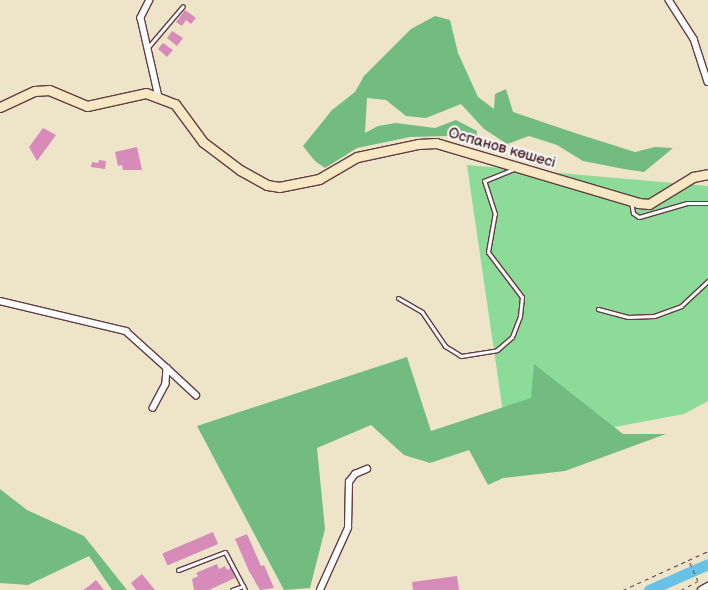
<!DOCTYPE html>
<html>
<head>
<meta charset="utf-8">
<style>
	body { margin:0 }
	#map { position:relative; width:708px; height:590px; overflow:hidden; background:#eee4ca; font-family:"Balsamiq Sans",sans-serif }
	div>[style] { position:absolute }
	.green>* { inset:0; background:#8ddb99 }
	.forest>* { inset:0; background:#72bb81 }
	.river>* { height:11px; margin:-5.5px; padding:0 5.5px; transform-origin:5.5px; border-radius:5.5px; background:#68c2e5 }
	.building>* { inset:0; background:#d78bb9; transform-origin:0 0 }
	.path>* { height:1px; margin-top:-0.5px; transform-origin:0; background:repeating-linear-gradient(90deg,#633d43 0 4px,transparent 0 8px) }
	.roads { filter:drop-shadow(1px 0 #633d43) drop-shadow(-1px 0 #633d43) drop-shadow(0 1px #633d43) drop-shadow(0 -1px #633d43) }
	.lane>* { height:3px; margin:-1.5px; padding:0 1.5px; transform-origin:1.5px; border-radius:1.5px; background:#fff }
	.street>* { height:5.5px; margin:-2.75px; padding:0 2.75px; transform-origin:2.75px; border-radius:2.75px; background:#fff }
	.secondary>* { height:9px; margin:-4.5px; padding:0 4.5px; transform-origin:4.5px; border-radius:4.5px; background:#f7e8c3 }
	span { translate:-50% -50%; white-space:nowrap; text-align:center; line-height:1.15; -webkit-text-stroke:4.5px #f6f6f2; paint-order:stroke }
	.street-label { font-size:15px; color:#4a1f2b }
</style>
</head>
<body>
<div id="map">
	<div class="green">
		<i style="clip-path:polygon(467px 165px,708px 186px,708px 401px,684px 414px,508px 447px)"></i>
	</div>
	<div class="forest">
		<i style="clip-path:polygon(435px 16px,450px 20px,458px 53px,478px 97px,494px 109px,495px 94px,506px 89px,513px 112px,578px 134px,635px 152px,655px 147px,673px 148px,644px 172px,624px 169px,583px 161px,557px 145px,529px 136px,507px 144px,484px 129px,461px 104px,426px 118px,406px 116px,386px 100px,367px 98px,365px 133px,378px 126px,396px 123px,435px 128px,456px 120px,477px 131px,476px 141px,448px 136px,410px 137px,357px 148px,325px 168px,315px 161px,303px 146px,332px 110px,355px 92px,364px 76px,411px 29px)"></i>
		<i style="clip-path:polygon(407px 357px,431px 431px,531px 398px,534px 364px,623px 434px,666px 434px,565px 471px,503px 478px,488px 485px,469px 450px,430px 463px,404px 455px,371px 425px,317px 448px,325px 529px,310px 588px,284px 590px,197px 426px)"></i>
		<i style="clip-path:polygon(0 489px,27px 510px,84px 536px,127px 590px,112px 590px,89px 556px,28px 585px,0 583px)"></i>
	</div>
	<div class="river">
		<i style="left:649px;top:590px;width:64px;rotate:-23.8deg"></i>
	</div>
	<div class="building">
		<i style="clip-path:polygon(185px 10px,196px 18px,191px 24px,186px 20px,182px 26px,176px 22px)"></i>
		<i style="clip-path:polygon(172px 31px,183px 38px,177px 46px,167px 38px)"></i>
		<i style="clip-path:polygon(163px 43px,173px 50px,167px 57px,158px 49px)"></i>
		<i style="clip-path:polygon(43px 128px,56px 135px,37px 161px,29px 147px)"></i>
		<i style="clip-path:polygon(137px 147px,142px 170px,123px 170px,122px 165px,118px 166px,115px 152px)"></i>
		<i style="clip-path:polygon(99px 160px,106px 161px,105px 169px,91px 167px,92px 162px,98px 163px)"></i>
		<i style="left:213px;top:532px;width:13px;height:55px;rotate:67deg"></i>
		<i style="clip-path:polygon(247px 534px,261px 566px,264px 565px,274px 588px,260px 590px,249px 571px,235px 539px)"></i>
		<i style="clip-path:polygon(217px 564px,219px 569px,225px 566px,227px 570px,231px 568px,235px 578px,209px 590px,194px 590px,192px 579px,198px 576px,196px 573px)"></i>
		<i style="clip-path:polygon(142px 574px,155px 590px,136px 590px,131px 583px)"></i>
		<i style="clip-path:polygon(457px 576px,459px 590px,413px 590px,412px 582px)"></i>
		<i style="clip-path:polygon(96px 580px,104px 590px,83px 590px,89px 586px)"></i>
	</div>
	<div class="path">
		<i style="left:623px;top:590px;width:94px;rotate:-24.6deg"></i>
		<i style="left:681px;top:590px;width:19px;rotate:-28deg"></i>
		<i style="left:698px;top:581px;width:22px;rotate:-114deg"></i>
	</div>
	<div class="roads">
		<div class="lane">
			<i style="left:149px;top:46px;width:52px;rotate:-49.6deg"></i>
			<i style="left:631px;top:201px;width:12px;rotate:81deg"></i>
			<i style="left:633px;top:213px;width:7px;rotate:34deg"></i>
			<i style="left:639px;top:217px;width:50px;rotate:-16.3deg"></i>
			<i style="left:687px;top:203px;width:21px"></i>
			<i style="left:398px;top:298px;width:28px;rotate:30deg"></i>
			<i style="left:422px;top:312px;width:41px;rotate:55.9deg"></i>
			<i style="left:445px;top:346px;width:19px;rotate:32deg"></i>
			<i style="left:461px;top:356px;width:36px;rotate:-9deg"></i>
			<i style="left:497px;top:350px;width:20px;rotate:-41deg"></i>
			<i style="left:512px;top:337px;width:22px;rotate:-69deg"></i>
			<i style="left:520px;top:316px;width:19px;rotate:-84deg"></i>
			<i style="left:522px;top:297px;width:56px;rotate:-127.1deg"></i>
			<i style="left:488px;top:252px;width:39px;rotate:-80deg"></i>
			<i style="left:495px;top:214px;width:35px;rotate:-108deg"></i>
			<i style="left:484px;top:181px;width:31px;rotate:-22deg"></i>
			<i style="left:598px;top:309px;width:31px;rotate:15deg"></i>
			<i style="left:628px;top:317px;width:26px;rotate:-2deg"></i>
			<i style="left:654px;top:316px;width:29px;rotate:-20deg"></i>
			<i style="left:681px;top:306px;width:37px;rotate:-43deg"></i>
			<i style="left:178px;top:570px;width:50px;rotate:-21deg"></i>
			<i style="left:225px;top:552px;width:43px;rotate:62.2deg"></i>
			<i style="left:232px;top:590px;width:12px;rotate:-20deg"></i>
		</div>
		<div class="street">
			<i style="left:150px;top:0;width:20px;rotate:117deg"></i>
			<i style="left:141px;top:18px;width:81px;rotate:77.2deg"></i>
			<i style="left:669px;top:0;width:46px;rotate:57.3deg"></i>
			<i style="left:694px;top:39px;width:45px;rotate:72deg"></i>
			<i style="left:0;top:301px;width:130px;rotate:13.4deg"></i>
			<i style="left:126px;top:331px;width:55px;rotate:42.1deg"></i>
			<i style="left:167px;top:368px;width:16px;rotate:94deg"></i>
			<i style="left:166px;top:384px;width:27px;rotate:118deg"></i>
			<i style="left:167px;top:368px;width:40px;rotate:43deg"></i>
			<i style="left:320px;top:590px;width:68px;rotate:-65.7deg"></i>
			<i style="left:348px;top:528px;width:46px;rotate:-88.8deg"></i>
			<i style="left:349px;top:482px;width:10px;rotate:-53deg"></i>
			<i style="left:355px;top:474px;width:13px;rotate:-23deg"></i>
			<i style="left:701px;top:590px;width:8px;rotate:-30deg"></i>
		</div>
		<div class="secondary">
			<i style="left:0;top:107px;width:38px;rotate:-25deg"></i>
			<i style="left:35px;top:91px;width:14px;rotate:-4deg"></i>
			<i style="left:49px;top:90px;width:41px;rotate:22.8deg"></i>
			<i style="left:87px;top:106px;width:60px;rotate:-12.4deg"></i>
			<i style="left:146px;top:93px;width:31px;rotate:21deg"></i>
			<i style="left:175px;top:104px;width:47px;rotate:53.6deg"></i>
			<i style="left:203px;top:142px;width:46px;rotate:37.1deg"></i>
			<i style="left:240px;top:170px;width:31px;rotate:29deg"></i>
			<i style="left:267px;top:185px;width:12px;rotate:9deg"></i>
			<i style="left:279px;top:187px;width:41px;rotate:-11.3deg"></i>
			<i style="left:319px;top:179px;width:44px;rotate:-30.1deg"></i>
			<i style="left:357px;top:157px;width:62px;rotate:-12deg"></i>
			<i style="left:418px;top:144px;width:18px;rotate:-3deg"></i>
			<i style="left:436px;top:143px;width:211px;rotate:16.5deg"></i>
			<i style="left:638px;top:203px;width:11px;rotate:5deg"></i>
			<i style="left:649px;top:204px;width:52px;rotate:-31.5deg"></i>
			<i style="left:693px;top:177px;width:15px;rotate:-11deg"></i>
		</div>
	</div>
	<div class="street-label">
		<span style="left:502px;top:148px;rotate:16deg">Оспанов көшесі</span>
	</div>
</div>
</body>
</html>
